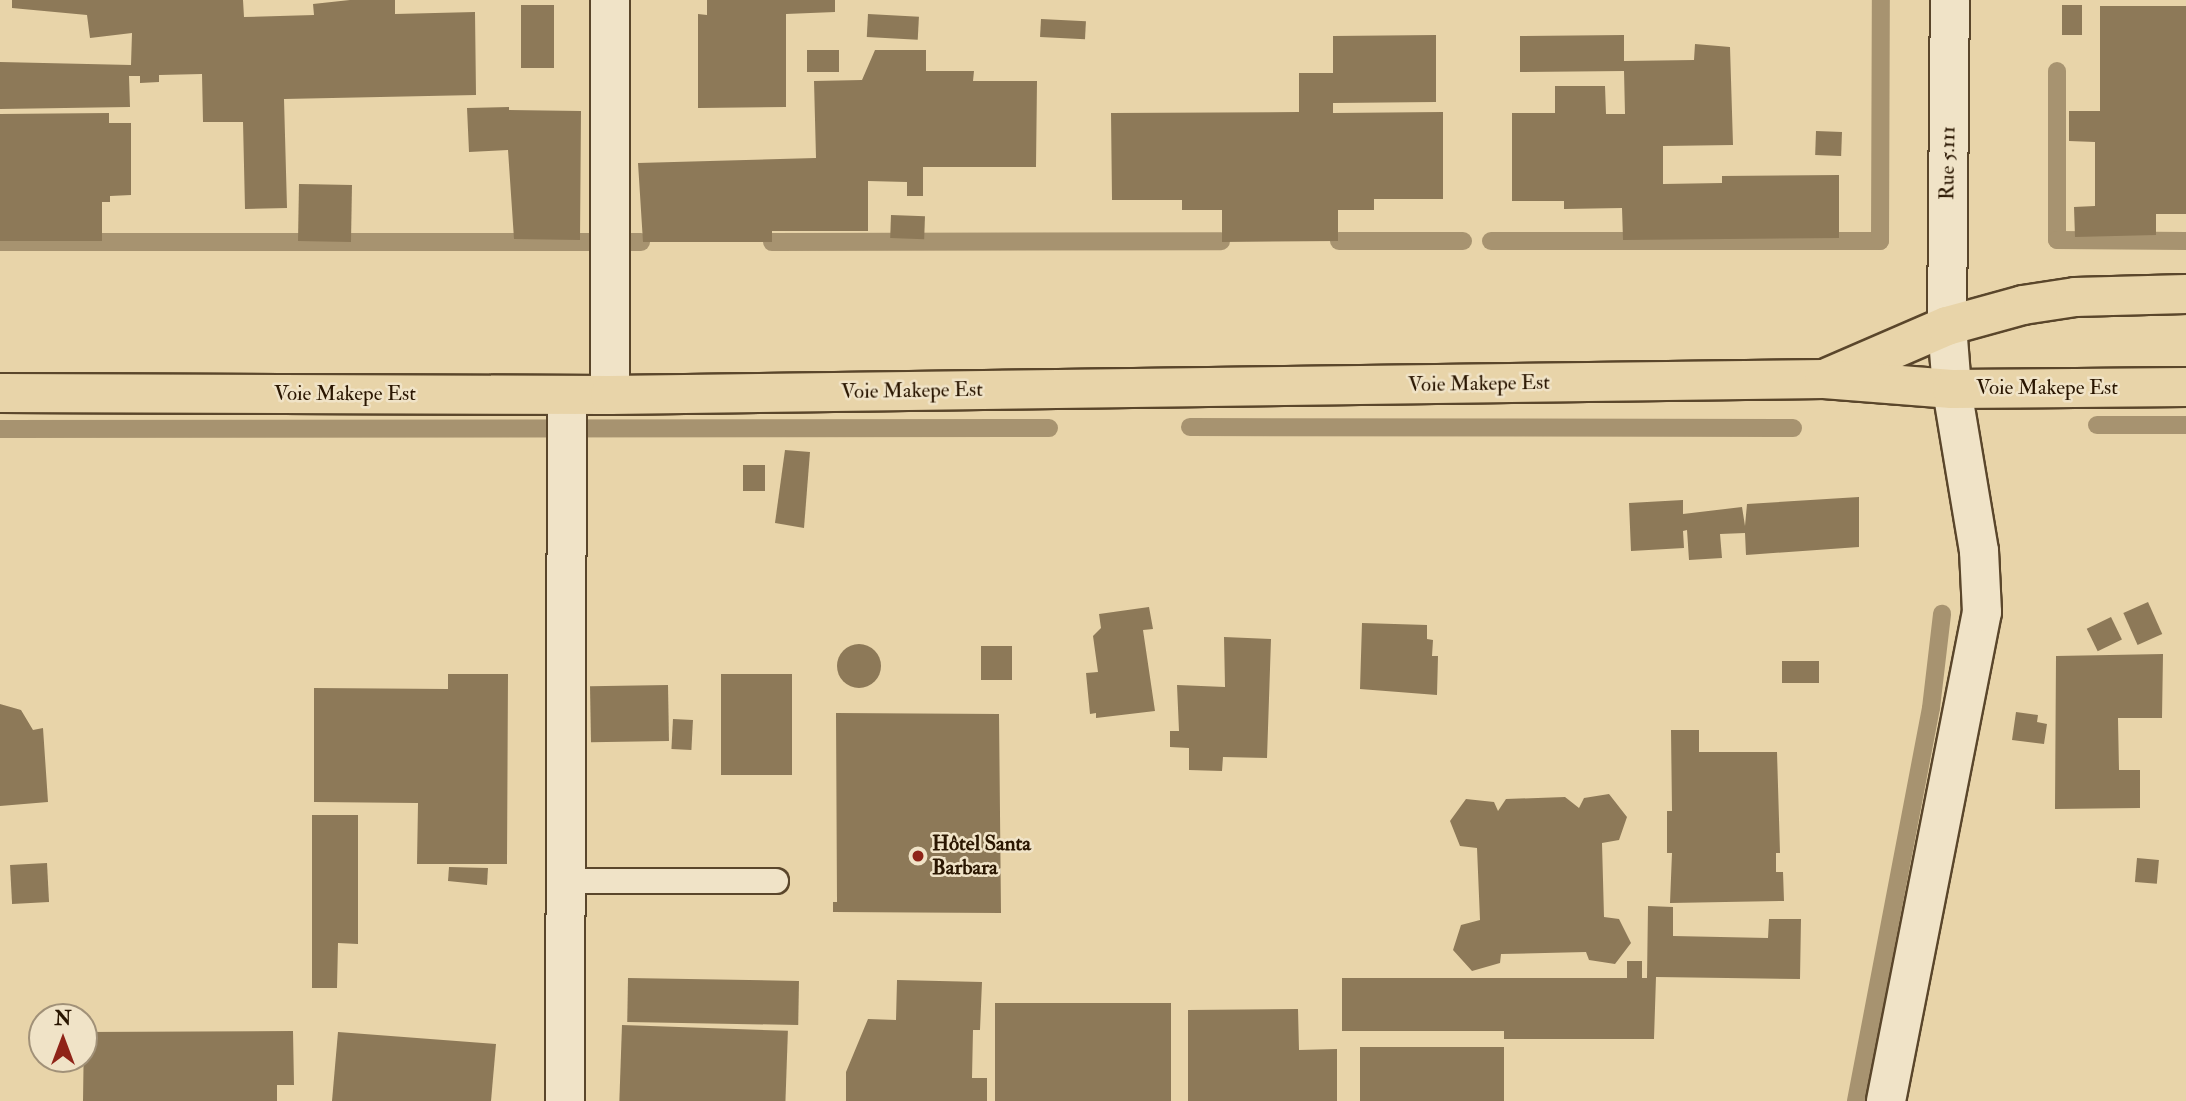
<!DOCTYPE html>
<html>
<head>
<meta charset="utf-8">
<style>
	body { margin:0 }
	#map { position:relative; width:2186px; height:1101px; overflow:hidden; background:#e8d4a9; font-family:"IM FELL Double Pica",serif }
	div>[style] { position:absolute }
	.stream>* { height:18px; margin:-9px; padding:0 9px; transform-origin:9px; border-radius:9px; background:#a79370 }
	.building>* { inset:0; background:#8d7958; transform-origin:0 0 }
	.round { border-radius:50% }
	.roads { filter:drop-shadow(2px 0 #5a462b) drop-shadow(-2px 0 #5a462b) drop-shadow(0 2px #5a462b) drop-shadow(0 -2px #5a462b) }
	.service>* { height:24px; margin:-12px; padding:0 12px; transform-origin:12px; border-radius:12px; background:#f0e3c7 }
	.minor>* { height:38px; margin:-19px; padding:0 19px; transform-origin:19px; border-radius:19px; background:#f0e3c7 }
	.primary>* { height:38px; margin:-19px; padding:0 19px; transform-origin:19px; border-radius:19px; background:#e8d4a9 }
	.dots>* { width:19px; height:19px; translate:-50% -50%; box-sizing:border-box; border:4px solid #f0e3c7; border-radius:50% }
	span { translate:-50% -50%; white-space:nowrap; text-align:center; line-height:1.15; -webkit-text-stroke:5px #f0e3c7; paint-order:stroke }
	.street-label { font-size:21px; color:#2a1601 }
	.poi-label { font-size:21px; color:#2a1601; font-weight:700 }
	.left { translate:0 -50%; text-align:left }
	.north { position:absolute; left:28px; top:1003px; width:70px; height:70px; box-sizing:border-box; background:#f0e3c7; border:2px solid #a19178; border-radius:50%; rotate:0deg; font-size:19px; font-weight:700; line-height:28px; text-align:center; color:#2a1601 }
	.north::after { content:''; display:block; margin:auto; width:24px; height:32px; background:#8f2418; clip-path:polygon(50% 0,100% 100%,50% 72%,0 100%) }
</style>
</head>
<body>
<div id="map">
	<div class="stream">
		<i style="left:2057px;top:71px;width:169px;rotate:90deg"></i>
		<i style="left:2057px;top:240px;width:129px;rotate:0.4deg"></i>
		<i style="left:1339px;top:241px;width:124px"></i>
		<i style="left:1491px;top:241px;width:389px"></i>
		<i style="left:1880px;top:241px;width:241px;rotate:-89.8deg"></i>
		<i style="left:0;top:242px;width:641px"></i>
		<i style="left:772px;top:242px;width:449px;rotate:-0.1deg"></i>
		<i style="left:2097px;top:425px;width:89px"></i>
		<i style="left:1190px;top:427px;width:603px;rotate:0.1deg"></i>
		<i style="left:0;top:429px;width:1049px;rotate:-0.05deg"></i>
		<i style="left:1856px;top:1101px;width:400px;rotate:-79.2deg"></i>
		<i style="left:1931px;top:708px;width:95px;rotate:-83.3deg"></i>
	</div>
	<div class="building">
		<i style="clip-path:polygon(12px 0,243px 0,244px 17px,314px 15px,313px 4px,350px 0,395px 0,395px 14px,475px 12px,476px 95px,284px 99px,287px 208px,245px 209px,243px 122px,203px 122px,202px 74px,159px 75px,159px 82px,140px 83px,140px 76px,129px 76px,130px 107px,0 109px,0 62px,131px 65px,132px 33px,90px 38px,87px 15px,12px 8px)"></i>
		<i style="clip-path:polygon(707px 0,835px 0,835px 12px,786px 14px,786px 107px,698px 108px,698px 14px,707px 15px)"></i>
		<i style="left:521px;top:5px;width:33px;height:63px"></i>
		<i style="left:2062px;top:5px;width:20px;height:30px"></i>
		<i style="clip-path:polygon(2100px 6px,2186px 6px,2186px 214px,2156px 214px,2156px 235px,2075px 237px,2074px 207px,2095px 206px,2095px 142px,2069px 141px,2069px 111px,2100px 111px)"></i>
		<i style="left:868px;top:14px;width:51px;height:23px;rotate:3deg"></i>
		<i style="left:1041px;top:19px;width:45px;height:18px;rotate:3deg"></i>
		<i style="clip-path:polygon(1436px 35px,1436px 102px,1333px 103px,1333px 113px,1443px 112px,1443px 199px,1374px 199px,1374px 210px,1338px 210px,1338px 241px,1222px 242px,1222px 210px,1182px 210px,1182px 200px,1112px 200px,1111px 113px,1299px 112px,1299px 73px,1333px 73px,1333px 36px)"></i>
		<i style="clip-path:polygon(1624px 35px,1624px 61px,1694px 60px,1695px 44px,1730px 47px,1733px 145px,1663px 146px,1663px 184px,1722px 183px,1722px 176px,1839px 175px,1839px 238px,1623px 240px,1622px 208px,1564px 209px,1564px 201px,1512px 201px,1512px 113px,1555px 113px,1555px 86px,1605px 86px,1606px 114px,1625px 114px,1624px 71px,1520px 72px,1520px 36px)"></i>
		<i style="left:807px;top:50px;width:32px;height:22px"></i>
		<i style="clip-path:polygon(875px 50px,926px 50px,926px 71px,974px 71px,973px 81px,1037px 81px,1036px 167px,923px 167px,923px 196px,907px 196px,907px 182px,868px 181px,868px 231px,772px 231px,772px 242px,643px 242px,638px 163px,816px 158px,814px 81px,862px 80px)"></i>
		<i style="clip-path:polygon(509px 107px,509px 110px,581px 111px,580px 240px,514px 239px,508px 150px,469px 152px,467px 108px)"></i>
		<i style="clip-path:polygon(109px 113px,109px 123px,131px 123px,131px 195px,110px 196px,110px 202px,102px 202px,102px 241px,0 241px,0 114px)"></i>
		<i style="left:1816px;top:131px;width:26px;height:24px;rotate:2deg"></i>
		<i style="left:299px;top:184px;width:53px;height:57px;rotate:1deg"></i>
		<i style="left:891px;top:215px;width:34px;height:23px;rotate:2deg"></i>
		<i style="clip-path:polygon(785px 450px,810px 452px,804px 528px,775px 523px)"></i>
		<i style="left:743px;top:465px;width:22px;height:26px"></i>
		<i style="clip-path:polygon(1859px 497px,1859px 547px,1746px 555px,1745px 533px,1720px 534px,1722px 558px,1689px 560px,1687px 530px,1683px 531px,1684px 548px,1631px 551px,1629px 503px,1683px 500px,1683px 514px,1742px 507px,1745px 526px,1747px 504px)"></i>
		<i style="left:2148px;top:602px;width:35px;height:27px;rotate:66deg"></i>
		<i style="clip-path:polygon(1149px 607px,1153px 629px,1143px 630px,1155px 711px,1096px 718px,1096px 713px,1090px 714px,1086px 673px,1098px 672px,1093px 636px,1101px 628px,1099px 614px)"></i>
		<i style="left:2111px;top:617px;width:25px;height:27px;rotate:64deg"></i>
		<i style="clip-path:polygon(1362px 623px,1427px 625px,1427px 639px,1433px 640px,1432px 656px,1438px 656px,1437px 695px,1360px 689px)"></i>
		<i style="clip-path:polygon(1224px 637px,1271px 639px,1267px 758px,1223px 757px,1222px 771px,1189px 770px,1189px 748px,1170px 747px,1170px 731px,1179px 731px,1177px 685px,1225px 687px)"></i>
		<i class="round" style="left:837px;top:644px;width:44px;height:44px"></i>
		<i style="left:981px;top:646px;width:31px;height:34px"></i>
		<i style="clip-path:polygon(2163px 654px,2162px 718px,2118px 718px,2119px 770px,2140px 770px,2140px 808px,2055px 809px,2056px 656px)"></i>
		<i style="left:1819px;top:661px;width:22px;height:37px;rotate:90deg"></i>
		<i style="clip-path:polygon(448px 674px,508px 674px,507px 864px,417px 864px,418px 803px,314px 802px,314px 688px,448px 689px)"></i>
		<i style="left:721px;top:674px;width:71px;height:101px"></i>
		<i style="left:668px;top:685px;width:56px;height:78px;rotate:89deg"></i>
		<i style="clip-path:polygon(0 704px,21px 710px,33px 730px,43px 728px,48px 802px,0 806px)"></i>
		<i style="clip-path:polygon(2016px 712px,2038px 715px,2037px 722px,2047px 724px,2044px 744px,2012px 740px)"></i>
		<i style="clip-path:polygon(836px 713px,999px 714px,1001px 913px,833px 912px,833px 902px,837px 902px)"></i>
		<i style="left:673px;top:719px;width:20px;height:30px;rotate:3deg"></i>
		<i style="clip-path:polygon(1671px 730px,1699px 730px,1699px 752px,1777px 752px,1780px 853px,1776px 853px,1776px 872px,1783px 872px,1784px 901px,1670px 903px,1672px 853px,1667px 853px,1667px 811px,1672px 811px)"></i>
		<i style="clip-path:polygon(1609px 794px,1627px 817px,1619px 840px,1602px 843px,1604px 917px,1619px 919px,1631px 943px,1615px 964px,1589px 960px,1586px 952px,1501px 954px,1500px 963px,1472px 971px,1453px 950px,1461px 925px,1480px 920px,1477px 848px,1460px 846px,1450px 821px,1466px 799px,1494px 802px,1498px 811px,1506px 799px,1565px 797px,1579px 808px,1584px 798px)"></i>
		<i style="clip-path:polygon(312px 815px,358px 815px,358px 944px,338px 943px,337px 988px,312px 988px)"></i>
		<i style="left:2137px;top:858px;width:22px;height:24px;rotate:5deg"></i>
		<i style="left:47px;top:863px;width:39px;height:37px;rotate:87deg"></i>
		<i style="clip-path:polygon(449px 867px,488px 868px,487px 885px,448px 881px)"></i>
		<i style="clip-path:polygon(1648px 906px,1673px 907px,1673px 936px,1768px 938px,1769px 919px,1801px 919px,1800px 979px,1656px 977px,1654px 1039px,1504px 1039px,1504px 1031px,1342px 1031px,1342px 978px,1627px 978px,1627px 961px,1642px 961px,1642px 978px,1647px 978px)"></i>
		<i style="left:628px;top:978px;width:171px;height:44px;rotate:1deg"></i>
		<i style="clip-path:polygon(897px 980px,982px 982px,980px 1030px,973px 1030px,972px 1078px,987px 1078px,987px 1101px,846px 1101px,846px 1072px,868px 1019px,896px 1020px)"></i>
		<i style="left:1171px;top:1003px;width:98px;height:176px;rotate:90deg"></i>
		<i style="clip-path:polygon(1298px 1009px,1299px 1050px,1337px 1049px,1337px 1101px,1188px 1101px,1188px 1010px)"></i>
		<i style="left:622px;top:1025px;width:166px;height:76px;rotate:2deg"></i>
		<i style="clip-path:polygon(293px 1031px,294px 1085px,277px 1085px,277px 1101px,83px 1101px,84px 1032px)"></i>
		<i style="clip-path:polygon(338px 1032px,496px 1044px,491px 1101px,332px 1101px)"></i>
		<i style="left:1360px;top:1047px;width:144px;height:54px"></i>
	</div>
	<div class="roads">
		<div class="service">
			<i style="left:565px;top:881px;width:211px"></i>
		</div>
		<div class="minor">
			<i style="left:610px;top:395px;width:395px;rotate:-90deg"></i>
			<i style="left:565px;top:1101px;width:706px;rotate:-89.84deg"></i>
			<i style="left:1886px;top:1101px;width:498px;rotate:-78.9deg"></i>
			<i style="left:1982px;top:612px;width:61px;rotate:-92.8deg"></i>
			<i style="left:1979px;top:551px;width:164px;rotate:-99.5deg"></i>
			<i style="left:1952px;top:389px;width:63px;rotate:-94.5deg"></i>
			<i style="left:1947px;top:326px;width:326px;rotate:-89.5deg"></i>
		</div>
		<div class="primary">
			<i style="left:1829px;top:377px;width:129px;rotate:-23.4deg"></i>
			<i style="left:1947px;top:326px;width:79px;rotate:-15.4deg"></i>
			<i style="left:2023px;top:305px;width:53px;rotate:-8.7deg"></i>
			<i style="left:2075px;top:297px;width:111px;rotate:-1.5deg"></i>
			<i style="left:0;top:393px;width:610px;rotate:0.19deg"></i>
			<i style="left:610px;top:395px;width:1214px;rotate:-0.76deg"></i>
			<i style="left:1824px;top:379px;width:128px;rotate:4.5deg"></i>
			<i style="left:1952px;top:389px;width:234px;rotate:-0.5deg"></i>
		</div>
	</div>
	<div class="dots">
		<i style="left:918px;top:856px;background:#8f2418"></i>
	</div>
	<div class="street-label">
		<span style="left:1948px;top:163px;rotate:-89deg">Rue 5.111</span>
		<span style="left:1479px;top:384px;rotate:-1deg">Voie Makepe Est</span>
		<span style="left:2047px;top:388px">Voie Makepe Est</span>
		<span style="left:912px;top:391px;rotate:-1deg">Voie Makepe Est</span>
		<span style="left:345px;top:394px">Voie Makepe Est</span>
	</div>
	<div class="poi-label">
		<span class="left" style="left:932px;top:856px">Hôtel Santa<br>Barbara</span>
	</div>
	<div class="north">N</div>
</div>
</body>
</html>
